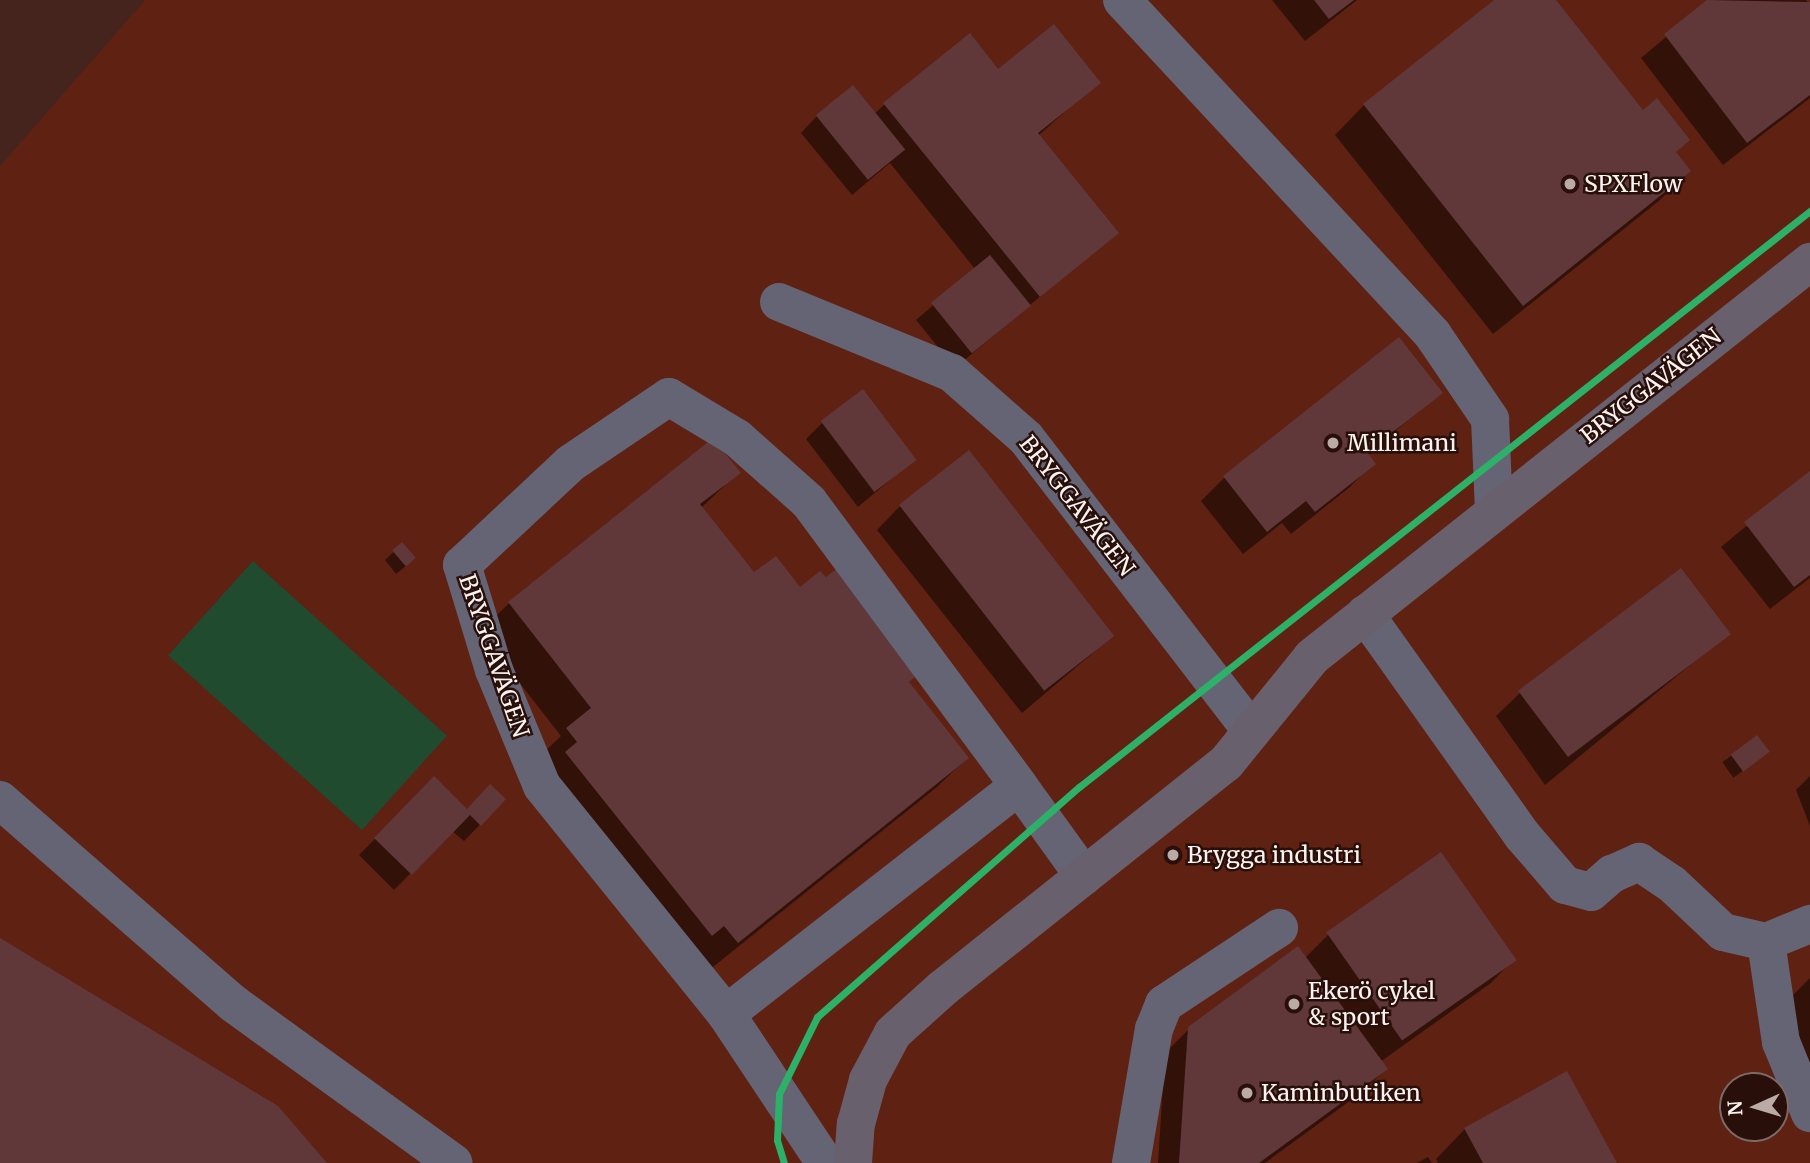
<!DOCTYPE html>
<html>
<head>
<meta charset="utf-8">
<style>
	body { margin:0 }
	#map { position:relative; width:1810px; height:1163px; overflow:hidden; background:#44241c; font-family:Merriweather,serif }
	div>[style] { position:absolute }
	.built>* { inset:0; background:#5f2112 }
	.green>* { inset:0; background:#214b2f; transform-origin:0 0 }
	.shadow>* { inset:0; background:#0007; transform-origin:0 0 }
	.building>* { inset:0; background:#60383a; transform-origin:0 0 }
	.minor>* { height:38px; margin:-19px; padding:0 19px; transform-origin:19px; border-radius:19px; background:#656475 }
	.major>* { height:38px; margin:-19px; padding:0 19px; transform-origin:19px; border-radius:19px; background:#69606e }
	.cycleway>* { height:7px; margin:-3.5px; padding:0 3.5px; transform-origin:3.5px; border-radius:3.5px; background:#2db169 }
	.dots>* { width:19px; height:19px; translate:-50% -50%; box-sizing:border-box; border:4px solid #290f09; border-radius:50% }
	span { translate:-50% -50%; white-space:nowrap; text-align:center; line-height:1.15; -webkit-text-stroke:5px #290f09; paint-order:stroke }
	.poi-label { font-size:23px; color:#fbf3f1 }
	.left { translate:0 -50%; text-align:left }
	.street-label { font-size:23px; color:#fbf3f1 }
	.north { position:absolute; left:1719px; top:1072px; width:70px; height:70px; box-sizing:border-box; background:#290f09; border:2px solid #7d6a66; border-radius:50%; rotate:266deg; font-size:19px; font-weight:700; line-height:28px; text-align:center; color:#fbf3f1 }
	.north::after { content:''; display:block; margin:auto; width:24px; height:32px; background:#bbaba6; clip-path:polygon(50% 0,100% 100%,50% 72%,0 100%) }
</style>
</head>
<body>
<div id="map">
	<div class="built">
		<i style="clip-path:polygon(evenodd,145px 0,1810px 0,1810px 1163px,0 1163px,0 166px,145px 0,1733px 1086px,1775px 1086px,1775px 1128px,1733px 1128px,1733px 1086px)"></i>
	</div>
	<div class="green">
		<i style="left:253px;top:561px;width:261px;height:127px;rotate:42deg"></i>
	</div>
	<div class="shadow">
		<i style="clip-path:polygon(1272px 0,1357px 0,1305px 41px)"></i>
		<i style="clip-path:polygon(1496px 0,1554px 0,1689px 171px,1660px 200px,1493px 334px,1335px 135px,1364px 105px)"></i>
		<i style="clip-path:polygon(1710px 0,1806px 0,1810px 5px,1810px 98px,1723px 165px,1641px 58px)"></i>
		<i style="clip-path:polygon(998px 72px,1098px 82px,1038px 136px,1116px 233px,955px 368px,916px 320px,975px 269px,890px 163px,852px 195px,801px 133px,817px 116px,874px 114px,884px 105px)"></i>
		<i style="clip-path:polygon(1440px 393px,1367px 455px,1373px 463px,1350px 487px,1291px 534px,1282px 523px,1243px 554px,1201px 501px,1224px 478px)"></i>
		<i style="clip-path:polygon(822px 423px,914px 460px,858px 507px,806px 439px)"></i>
		<i style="clip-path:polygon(738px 473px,701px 508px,754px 575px,800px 589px,924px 668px,908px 683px,967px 758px,937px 787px,708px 971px,538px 758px,561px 736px,480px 632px,509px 603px)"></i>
		<i style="clip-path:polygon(1810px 473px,1810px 578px,1770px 609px,1721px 547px)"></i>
		<i style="clip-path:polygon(900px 506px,1113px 636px,1022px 713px,877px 530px)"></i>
		<i style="clip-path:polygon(402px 544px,406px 566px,396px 574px,385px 560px)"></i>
		<i style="clip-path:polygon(1729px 633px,1545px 785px,1496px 716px,1520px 693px)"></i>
		<i style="left:1757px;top:737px;width:19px;height:43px;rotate:54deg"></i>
		<i style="clip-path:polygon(1810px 776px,1810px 826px,1796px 790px)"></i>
		<i style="clip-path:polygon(434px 779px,466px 811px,504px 800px,464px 841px,452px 831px,394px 890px,359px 855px)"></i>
		<i style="clip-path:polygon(1328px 935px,1514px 959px,1491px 983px,1380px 1062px,1386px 1069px,1362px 1092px,1265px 1163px,1158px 1163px,1165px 1053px,1189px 1029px,1305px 958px)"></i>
		<i style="clip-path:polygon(1810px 978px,1810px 1098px,1782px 1006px)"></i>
		<i style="clip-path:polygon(1465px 1129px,1615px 1163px,1438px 1163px,1436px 1159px)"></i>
		<i style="clip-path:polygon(1428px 1157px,1432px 1163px,1417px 1163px)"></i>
	</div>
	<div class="building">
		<i style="clip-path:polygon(1314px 0,1354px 0,1329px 19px)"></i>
		<i style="clip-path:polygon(1494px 0,1556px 0,1643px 110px,1657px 98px,1690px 140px,1676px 152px,1691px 171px,1523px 306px,1363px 104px)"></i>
		<i style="clip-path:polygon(1707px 0,1810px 2px,1810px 95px,1747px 143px,1664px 34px)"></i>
		<i style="clip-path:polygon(1054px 24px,1101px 83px,1038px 133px,1119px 233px,1040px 297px,883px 103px,970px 33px,998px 69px)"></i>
		<i style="left:853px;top:85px;width:83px;height:48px;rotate:51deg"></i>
		<i style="left:990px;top:255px;width:65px;height:76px;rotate:51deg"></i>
		<i style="clip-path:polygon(1399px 337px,1443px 393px,1367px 452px,1376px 464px,1315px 512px,1306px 501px,1267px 532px,1223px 476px)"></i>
		<i style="left:863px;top:389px;width:89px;height:53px;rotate:53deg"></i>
		<i style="clip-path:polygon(713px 438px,741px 473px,700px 504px,754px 572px,776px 556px,800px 587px,820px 571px,826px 577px,843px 564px,926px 668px,909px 682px,969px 758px,738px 943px,724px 926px,712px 936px,565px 752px,577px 742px,566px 728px,591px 708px,508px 602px)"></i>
		<i style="left:969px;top:450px;width:236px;height:89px;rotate:52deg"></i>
		<i style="clip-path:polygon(1810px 471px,1810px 575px,1794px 587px,1744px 522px)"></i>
		<i style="left:402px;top:542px;width:21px;height:13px;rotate:49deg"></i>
		<i style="left:1681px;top:568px;width:83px;height:204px;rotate:53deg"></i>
		<i style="left:1757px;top:735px;width:21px;height:33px;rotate:53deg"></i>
		<i style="clip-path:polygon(434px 776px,467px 809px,490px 784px,506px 799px,481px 826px,470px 815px,412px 875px,374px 838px)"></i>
		<i style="left:1441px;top:852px;width:132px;height:140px;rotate:55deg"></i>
		<i style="clip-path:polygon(0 938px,278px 1106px,327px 1163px,0 1163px)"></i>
		<i style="clip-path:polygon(1298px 946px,1388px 1069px,1259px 1163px,1179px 1163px,1188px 1027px)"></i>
		<i style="clip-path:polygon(1567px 1071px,1617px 1163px,1483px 1163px,1464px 1128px)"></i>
	</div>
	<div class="minor">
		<i style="left:1122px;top:0;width:457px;rotate:47.1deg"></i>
		<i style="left:1433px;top:335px;width:102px;rotate:55.8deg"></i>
		<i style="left:1490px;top:419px;width:92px;rotate:87.5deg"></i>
		<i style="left:779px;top:302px;width:187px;rotate:22.3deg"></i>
		<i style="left:952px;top:373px;width:98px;rotate:41.3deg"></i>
		<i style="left:1026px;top:438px;width:370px;rotate:52.4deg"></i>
		<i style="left:1365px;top:614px;width:271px;rotate:54.6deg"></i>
		<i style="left:1522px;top:835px;width:66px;rotate:49.3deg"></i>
		<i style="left:1565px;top:885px;width:27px;rotate:15deg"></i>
		<i style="left:1591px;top:892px;width:28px;rotate:-41deg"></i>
		<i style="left:1612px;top:874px;width:30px;rotate:-24deg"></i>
		<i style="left:1639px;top:862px;width:40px;rotate:34deg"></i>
		<i style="left:1672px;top:884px;width:70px;rotate:43.3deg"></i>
		<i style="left:1723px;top:932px;width:44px;rotate:13.1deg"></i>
		<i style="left:1766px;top:942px;width:48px;rotate:-22.2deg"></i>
		<i style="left:0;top:800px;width:310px;rotate:41.1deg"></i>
		<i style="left:234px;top:1004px;width:271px;rotate:35.9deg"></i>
		<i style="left:1766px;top:942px;width:101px;rotate:81.5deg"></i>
		<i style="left:1781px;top:1042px;width:77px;rotate:67.8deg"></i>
		<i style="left:726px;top:1014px;width:371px;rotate:-37.9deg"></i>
		<i style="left:1019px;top:786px;width:111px;rotate:54.2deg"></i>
		<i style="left:825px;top:1163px;width:179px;rotate:-123.6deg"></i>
		<i style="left:726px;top:1014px;width:293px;rotate:-128.9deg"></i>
		<i style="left:542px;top:786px;width:126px;rotate:-112.5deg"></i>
		<i style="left:494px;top:670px;width:110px;rotate:-106.9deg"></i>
		<i style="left:462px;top:565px;width:149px;rotate:-43.1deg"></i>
		<i style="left:571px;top:463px;width:118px;rotate:-34deg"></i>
		<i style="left:669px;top:397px;width:79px;rotate:31.1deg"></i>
		<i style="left:737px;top:438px;width:96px;rotate:41.6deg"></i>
		<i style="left:809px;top:502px;width:353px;rotate:53.5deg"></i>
		<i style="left:1131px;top:1163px;width:136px;rotate:-80.3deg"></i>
		<i style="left:1154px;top:1029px;width:27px;rotate:-68deg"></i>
		<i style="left:1164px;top:1004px;width:138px;rotate:-33.5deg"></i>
	</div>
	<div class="major">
		<i style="left:853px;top:1163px;width:39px;rotate:-86deg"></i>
		<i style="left:856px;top:1124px;width:46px;rotate:-74.7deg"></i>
		<i style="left:868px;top:1080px;width:53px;rotate:-62deg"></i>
		<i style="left:893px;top:1033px;width:67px;rotate:-42deg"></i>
		<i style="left:943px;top:988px;width:362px;rotate:-38.5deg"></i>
		<i style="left:1226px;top:763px;width:136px;rotate:-50.9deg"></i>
		<i style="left:1312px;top:657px;width:636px;rotate:-38.42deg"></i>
	</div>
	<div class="cycleway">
		<i style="left:784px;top:1163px;width:24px;rotate:-107deg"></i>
		<i style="left:777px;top:1140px;width:46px;rotate:-87.5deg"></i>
		<i style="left:779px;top:1094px;width:86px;rotate:-63.7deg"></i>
		<i style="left:817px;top:1017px;width:349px;rotate:-41.3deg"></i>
		<i style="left:1079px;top:787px;width:931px;rotate:-38.24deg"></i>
	</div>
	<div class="dots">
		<i style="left:1570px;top:184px;background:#bbaba6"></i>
		<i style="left:1333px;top:443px;background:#bbaba6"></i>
		<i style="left:1173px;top:855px;background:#bbaba6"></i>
		<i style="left:1294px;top:1004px;background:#bbaba6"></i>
		<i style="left:1247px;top:1093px;background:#bbaba6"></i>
	</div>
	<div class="poi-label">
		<span class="left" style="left:1584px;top:184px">SPXFlow</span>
		<span class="left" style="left:1347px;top:443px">Millimani</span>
		<span class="left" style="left:1187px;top:855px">Brygga industri</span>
		<span class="left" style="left:1308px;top:1004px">Ekerö cykel<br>&amp; sport</span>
		<span class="left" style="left:1261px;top:1093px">Kaminbutiken</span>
	</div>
	<div class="street-label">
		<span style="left:1651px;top:386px;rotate:-38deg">BRYGGAVÄGEN</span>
		<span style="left:1077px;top:506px;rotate:52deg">BRYGGAVÄGEN</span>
		<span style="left:494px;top:656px;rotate:71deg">BRYGGAVÄGEN</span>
	</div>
	<div class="north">N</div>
</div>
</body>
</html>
